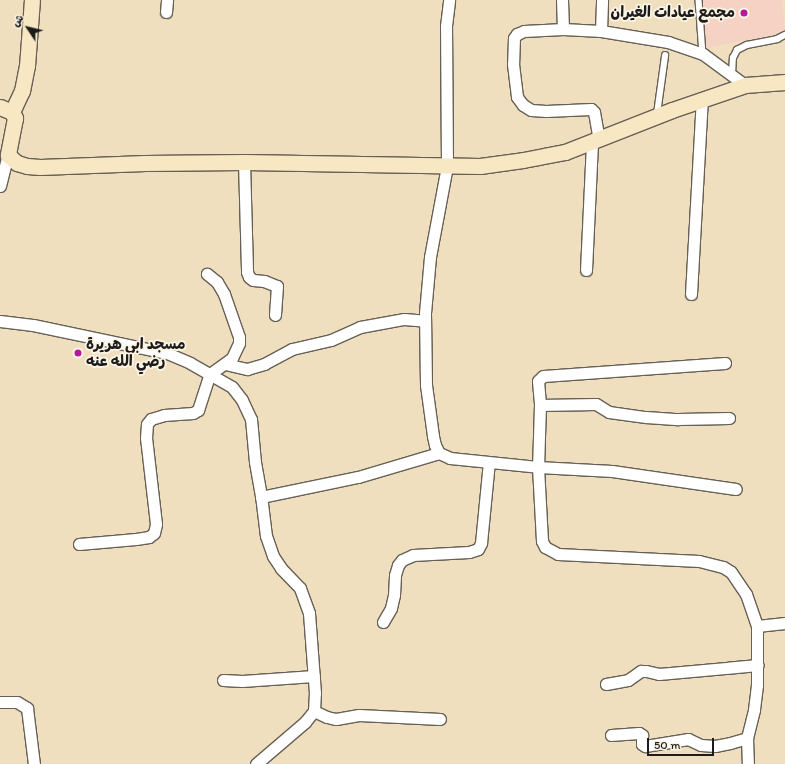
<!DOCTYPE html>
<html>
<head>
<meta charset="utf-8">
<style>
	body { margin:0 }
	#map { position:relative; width:785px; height:764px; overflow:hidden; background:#f0dfbe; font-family:Itim,"Playpen Sans Arabic",sans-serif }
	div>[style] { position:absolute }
	.built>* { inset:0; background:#f6d2c5 }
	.roads { filter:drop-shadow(1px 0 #666055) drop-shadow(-1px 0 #666055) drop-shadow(0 1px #666055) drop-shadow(0 -1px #666055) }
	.lane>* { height:5.5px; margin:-2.75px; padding:0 2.75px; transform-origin:2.75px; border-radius:2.75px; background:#fff }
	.street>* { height:11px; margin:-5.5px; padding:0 5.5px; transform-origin:5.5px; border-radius:5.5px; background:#fff }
	.secondary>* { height:15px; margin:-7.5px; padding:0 7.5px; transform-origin:7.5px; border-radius:7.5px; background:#f7e8c3 }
	.dots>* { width:11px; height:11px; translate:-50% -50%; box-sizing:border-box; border:2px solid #fcf5e5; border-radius:50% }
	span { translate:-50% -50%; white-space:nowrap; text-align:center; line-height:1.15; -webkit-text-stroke:3.5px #fcf5e5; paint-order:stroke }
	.poi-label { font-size:15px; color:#1c1c1c; font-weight:700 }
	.right { translate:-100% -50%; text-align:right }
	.left { translate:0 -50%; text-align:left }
	.north { position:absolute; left:8px; top:8px; width:40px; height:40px; -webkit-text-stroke:3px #fcf5e5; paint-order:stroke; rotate:305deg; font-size:11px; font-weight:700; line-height:16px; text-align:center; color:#1c1c1c }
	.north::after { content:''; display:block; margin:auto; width:14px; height:18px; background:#1c1c1c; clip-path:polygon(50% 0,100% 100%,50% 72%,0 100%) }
	.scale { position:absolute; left:647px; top:738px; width:67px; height:18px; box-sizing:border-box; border:2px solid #1c1c1c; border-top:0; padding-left:5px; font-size:12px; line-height:14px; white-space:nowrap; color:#1c1c1c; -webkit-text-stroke:3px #fcf5e5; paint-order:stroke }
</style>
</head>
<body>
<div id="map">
	<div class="built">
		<i style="clip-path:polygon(703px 0,782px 0,785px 30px,782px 33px,706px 48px)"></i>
	</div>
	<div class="roads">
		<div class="lane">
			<i style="left:699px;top:0;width:54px;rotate:85.8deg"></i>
			<i style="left:732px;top:75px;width:17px;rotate:-87deg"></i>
			<i style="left:733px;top:58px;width:9px;rotate:-63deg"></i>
			<i style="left:737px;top:50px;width:11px;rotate:-27deg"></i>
			<i style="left:747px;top:45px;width:31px;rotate:-11deg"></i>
			<i style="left:777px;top:39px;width:9px;rotate:-27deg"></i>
			<i style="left:657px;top:114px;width:59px;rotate:-82.1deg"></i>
		</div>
		<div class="street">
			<i style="left:562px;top:0;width:29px;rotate:88deg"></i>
			<i style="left:563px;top:29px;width:38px;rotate:3deg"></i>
			<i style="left:601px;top:31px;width:68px;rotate:9.3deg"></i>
			<i style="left:668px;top:42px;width:37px;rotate:19deg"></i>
			<i style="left:703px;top:54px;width:52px;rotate:36.4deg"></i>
			<i style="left:166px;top:12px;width:12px;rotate:-85deg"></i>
			<i style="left:563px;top:29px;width:39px;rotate:177deg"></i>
			<i style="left:524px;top:31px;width:8px;rotate:157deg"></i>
			<i style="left:517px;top:34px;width:5px;rotate:127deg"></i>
			<i style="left:514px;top:38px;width:26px;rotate:92deg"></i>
			<i style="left:513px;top:64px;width:33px;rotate:83deg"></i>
			<i style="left:517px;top:97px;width:10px;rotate:53deg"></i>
			<i style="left:523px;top:105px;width:9px;rotate:32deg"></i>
			<i style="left:531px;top:110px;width:15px;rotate:4deg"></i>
			<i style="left:546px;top:111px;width:45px;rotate:-2.5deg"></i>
			<i style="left:591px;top:109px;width:4px;rotate:45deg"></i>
			<i style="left:594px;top:112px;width:28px;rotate:80deg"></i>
			<i style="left:601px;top:31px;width:31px;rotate:-88deg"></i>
			<i style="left:244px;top:162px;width:110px;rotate:88.4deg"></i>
			<i style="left:247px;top:272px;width:5px;rotate:68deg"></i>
			<i style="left:249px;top:277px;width:5px;rotate:37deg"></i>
			<i style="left:253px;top:280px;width:11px;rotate:5deg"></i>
			<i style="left:264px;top:281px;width:14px;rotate:21deg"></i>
			<i style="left:277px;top:286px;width:29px;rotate:94deg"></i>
			<i style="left:0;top:186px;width:32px;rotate:-76deg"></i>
			<i style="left:586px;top:270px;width:128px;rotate:-87.3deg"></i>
			<i style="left:691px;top:294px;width:194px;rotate:-86.8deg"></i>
			<i style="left:0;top:321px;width:33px;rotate:7deg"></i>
			<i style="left:33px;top:325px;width:137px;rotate:11.8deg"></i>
			<i style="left:167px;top:353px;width:25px;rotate:23deg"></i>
			<i style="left:190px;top:363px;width:48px;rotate:29.7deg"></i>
			<i style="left:232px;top:387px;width:16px;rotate:52deg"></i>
			<i style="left:242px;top:400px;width:21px;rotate:65deg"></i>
			<i style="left:251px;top:419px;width:43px;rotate:84.7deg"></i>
			<i style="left:255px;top:462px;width:36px;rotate:80deg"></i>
			<i style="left:725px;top:363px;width:182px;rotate:175.9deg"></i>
			<i style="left:543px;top:376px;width:7px;rotate:135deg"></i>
			<i style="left:538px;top:381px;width:24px;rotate:85deg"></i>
			<i style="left:540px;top:405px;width:62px;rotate:91.8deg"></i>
			<i style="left:538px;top:467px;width:74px;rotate:3.1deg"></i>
			<i style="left:612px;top:471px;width:125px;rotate:8.3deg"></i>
			<i style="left:225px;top:364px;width:23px;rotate:13deg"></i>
			<i style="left:247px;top:369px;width:18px;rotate:-16deg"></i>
			<i style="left:264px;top:364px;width:32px;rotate:-28deg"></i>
			<i style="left:292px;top:349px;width:40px;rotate:-13deg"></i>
			<i style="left:331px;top:340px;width:32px;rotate:-24deg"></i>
			<i style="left:360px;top:327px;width:45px;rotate:-10.3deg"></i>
			<i style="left:404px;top:319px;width:21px;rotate:5deg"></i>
			<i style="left:540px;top:405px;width:56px;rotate:-1deg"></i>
			<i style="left:596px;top:404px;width:15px;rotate:32deg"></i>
			<i style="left:609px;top:412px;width:37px;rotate:8deg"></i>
			<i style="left:646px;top:417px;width:32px;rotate:4deg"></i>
			<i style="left:678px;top:419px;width:51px;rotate:-1.1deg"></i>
			<i style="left:439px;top:453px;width:12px;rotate:24deg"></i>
			<i style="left:450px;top:458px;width:88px;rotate:5.8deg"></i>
			<i style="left:538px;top:467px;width:74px;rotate:86.9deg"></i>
			<i style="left:542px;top:541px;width:7px;rotate:63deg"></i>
			<i style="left:545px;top:547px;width:15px;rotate:28deg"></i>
			<i style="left:558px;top:554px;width:141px;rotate:2.8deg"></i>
			<i style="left:699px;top:561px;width:25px;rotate:14deg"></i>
			<i style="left:723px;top:567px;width:9px;rotate:32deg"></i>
			<i style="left:731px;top:572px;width:27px;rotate:56deg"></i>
			<i style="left:746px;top:594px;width:34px;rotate:71deg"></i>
			<i style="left:757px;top:626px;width:59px;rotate:90deg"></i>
			<i style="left:757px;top:685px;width:25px;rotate:97deg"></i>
			<i style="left:754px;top:710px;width:29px;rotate:104deg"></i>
			<i style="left:747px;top:738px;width:26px;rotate:88deg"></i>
			<i style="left:79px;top:544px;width:57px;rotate:-5deg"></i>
			<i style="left:136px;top:539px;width:13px;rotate:-9deg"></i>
			<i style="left:149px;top:537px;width:6px;rotate:-39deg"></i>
			<i style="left:154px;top:533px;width:9px;rotate:-77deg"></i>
			<i style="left:156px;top:524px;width:87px;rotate:-96.6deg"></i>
			<i style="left:146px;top:438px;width:14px;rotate:-86deg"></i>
			<i style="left:147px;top:424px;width:6px;rotate:-51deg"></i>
			<i style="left:151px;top:419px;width:14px;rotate:-17deg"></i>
			<i style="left:164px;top:415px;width:29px;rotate:-4deg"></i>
			<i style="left:193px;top:413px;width:6px;rotate:-31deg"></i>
			<i style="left:198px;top:410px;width:38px;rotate:-72deg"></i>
			<i style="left:210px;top:374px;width:27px;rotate:-36deg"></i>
			<i style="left:232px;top:358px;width:17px;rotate:-65deg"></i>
			<i style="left:239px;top:343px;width:6px;rotate:-90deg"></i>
			<i style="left:239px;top:337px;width:46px;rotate:-109.2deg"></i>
			<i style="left:224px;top:294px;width:14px;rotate:-120deg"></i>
			<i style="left:217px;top:282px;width:13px;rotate:-141deg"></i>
			<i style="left:383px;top:622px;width:16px;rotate:-60deg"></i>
			<i style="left:391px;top:608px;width:13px;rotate:-77deg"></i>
			<i style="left:394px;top:595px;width:20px;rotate:-87deg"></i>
			<i style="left:395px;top:575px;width:10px;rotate:-73deg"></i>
			<i style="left:398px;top:565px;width:6px;rotate:-51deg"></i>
			<i style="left:402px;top:560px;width:12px;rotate:-24deg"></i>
			<i style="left:413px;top:555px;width:56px;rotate:-3.1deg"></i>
			<i style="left:469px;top:552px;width:9px;rotate:-18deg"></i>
			<i style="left:478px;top:549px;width:7px;rotate:-63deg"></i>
			<i style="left:481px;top:543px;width:81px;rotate:-84.4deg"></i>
			<i style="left:757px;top:626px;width:28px;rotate:-6deg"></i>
			<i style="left:223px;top:680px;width:19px;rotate:3deg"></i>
			<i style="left:242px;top:681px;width:72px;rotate:-4deg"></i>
			<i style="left:606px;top:684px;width:22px;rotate:-10deg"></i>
			<i style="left:628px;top:680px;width:16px;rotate:-35deg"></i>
			<i style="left:641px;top:671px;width:5px"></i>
			<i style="left:646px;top:671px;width:13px;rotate:13deg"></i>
			<i style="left:659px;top:674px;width:99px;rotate:-5.2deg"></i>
			<i style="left:0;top:702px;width:17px"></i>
			<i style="left:17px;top:702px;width:12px;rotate:31deg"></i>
			<i style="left:27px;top:708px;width:56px;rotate:82.9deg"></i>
			<i style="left:314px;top:711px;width:14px;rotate:25deg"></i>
			<i style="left:327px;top:717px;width:9px;rotate:13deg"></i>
			<i style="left:336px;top:719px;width:23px;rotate:-10deg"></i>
			<i style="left:359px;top:715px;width:81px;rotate:2.8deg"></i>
			<i style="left:611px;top:735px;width:28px;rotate:-4deg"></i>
			<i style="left:639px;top:733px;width:4px;rotate:34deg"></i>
			<i style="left:642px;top:735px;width:9px;rotate:90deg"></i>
			<i style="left:642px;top:744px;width:4px;rotate:34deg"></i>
			<i style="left:645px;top:746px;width:44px;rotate:-9.2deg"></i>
			<i style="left:688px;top:739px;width:14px;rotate:25deg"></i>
			<i style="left:701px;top:745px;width:14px;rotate:4deg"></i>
			<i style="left:715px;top:746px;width:15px;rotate:-11deg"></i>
			<i style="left:730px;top:743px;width:18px;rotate:-16deg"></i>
			<i style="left:256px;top:764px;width:65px;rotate:-40.6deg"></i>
			<i style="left:305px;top:722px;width:14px;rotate:-51deg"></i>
			<i style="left:314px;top:711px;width:18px;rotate:-87deg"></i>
			<i style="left:315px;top:693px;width:80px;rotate:-94.3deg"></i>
			<i style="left:309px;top:613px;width:27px;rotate:-110deg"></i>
			<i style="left:300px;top:588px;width:28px;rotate:-134deg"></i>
			<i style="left:281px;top:568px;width:14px;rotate:-124deg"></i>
			<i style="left:273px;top:556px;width:21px;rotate:-109deg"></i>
			<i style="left:266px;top:536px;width:39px;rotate:-97deg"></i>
			<i style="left:261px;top:497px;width:99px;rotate:-11.7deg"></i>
			<i style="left:358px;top:477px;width:84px;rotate:-16.5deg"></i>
			<i style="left:439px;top:453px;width:9px;rotate:-117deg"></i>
			<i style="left:435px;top:445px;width:9px;rotate:-103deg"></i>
			<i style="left:433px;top:436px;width:51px;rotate:-97.8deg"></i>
			<i style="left:426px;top:385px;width:72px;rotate:-90.8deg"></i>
			<i style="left:425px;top:313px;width:56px;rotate:-84.9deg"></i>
			<i style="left:430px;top:257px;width:93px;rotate:-79.4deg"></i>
			<i style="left:447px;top:166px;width:140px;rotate:-90.4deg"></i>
			<i style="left:446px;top:26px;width:26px;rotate:-83deg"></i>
		</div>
		<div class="secondary">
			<i style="left:0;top:107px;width:13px;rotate:23deg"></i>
			<i style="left:12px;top:112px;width:7px;rotate:63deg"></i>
			<i style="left:15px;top:118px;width:38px;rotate:101deg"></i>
			<i style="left:8px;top:155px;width:12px;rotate:42deg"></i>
			<i style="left:17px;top:163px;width:10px;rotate:17deg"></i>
			<i style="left:27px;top:166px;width:13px;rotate:4deg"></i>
			<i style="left:40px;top:167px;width:105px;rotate:-2.2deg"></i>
			<i style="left:145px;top:163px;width:99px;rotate:-0.6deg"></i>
			<i style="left:244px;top:162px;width:236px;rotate:1deg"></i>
			<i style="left:480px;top:166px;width:43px;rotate:-7.9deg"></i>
			<i style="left:523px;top:160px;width:43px;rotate:-10.8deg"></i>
			<i style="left:565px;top:152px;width:115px;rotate:-21.4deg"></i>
			<i style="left:672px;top:110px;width:77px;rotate:-18.9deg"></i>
			<i style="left:745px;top:85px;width:40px;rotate:-4.3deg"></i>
			<i style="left:12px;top:112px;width:23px;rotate:-65deg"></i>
			<i style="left:22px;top:91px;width:25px;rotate:-79deg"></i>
			<i style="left:27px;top:66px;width:66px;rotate:-85.7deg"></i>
		</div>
	</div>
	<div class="dots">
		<i style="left:744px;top:13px;background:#b5179e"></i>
		<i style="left:78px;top:353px;background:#b5179e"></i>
	</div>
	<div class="poi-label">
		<span class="right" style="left:735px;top:13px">مجمع عيادات الغيران</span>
		<span class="left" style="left:86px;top:353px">مسجد ابي هريرة<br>رضي الله عنه</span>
	</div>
	<div class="north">ش</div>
	<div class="scale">50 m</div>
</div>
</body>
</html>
